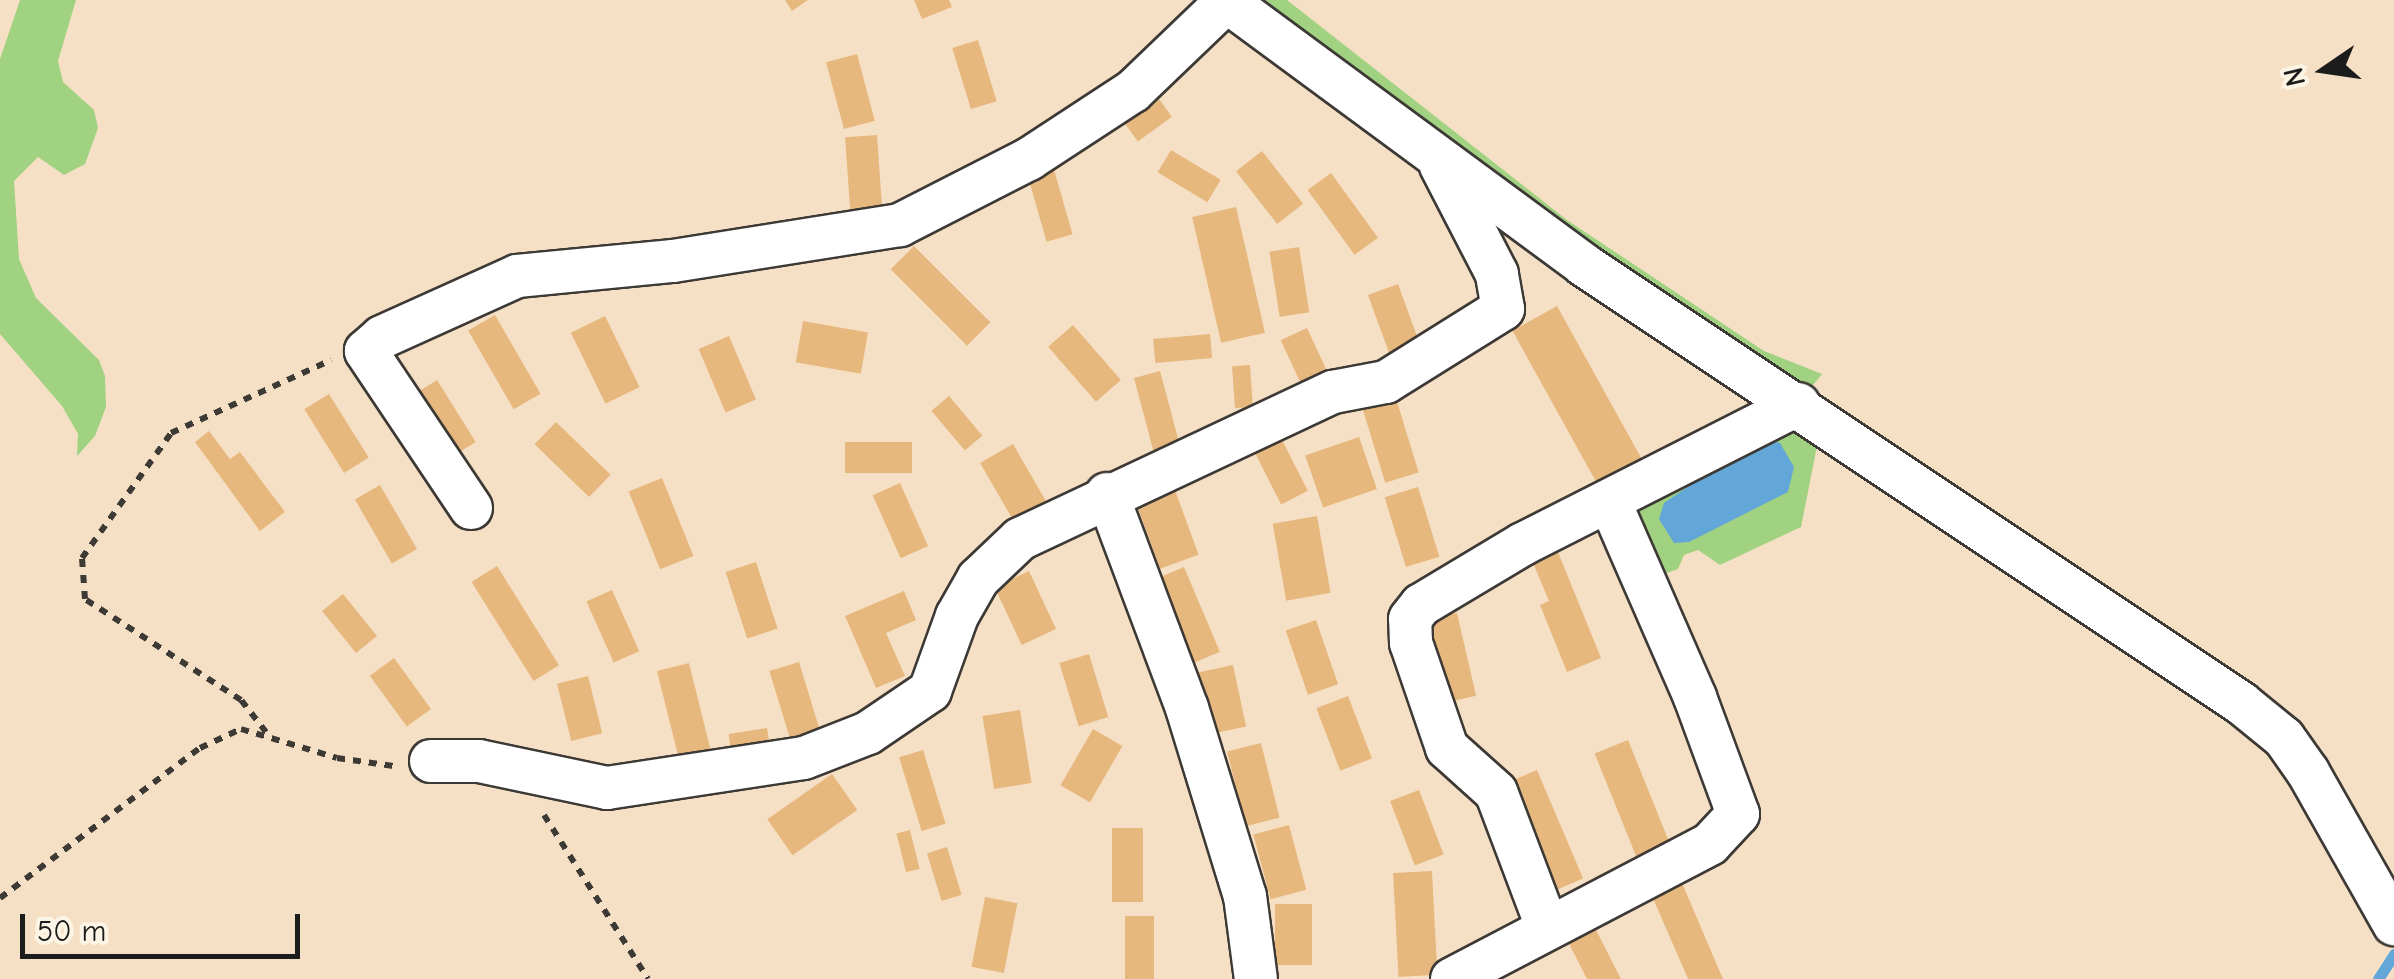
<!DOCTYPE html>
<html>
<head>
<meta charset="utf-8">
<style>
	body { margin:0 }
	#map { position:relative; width:2394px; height:979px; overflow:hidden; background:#f6e0c5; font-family:"Comic Neue",sans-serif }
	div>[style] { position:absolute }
	.green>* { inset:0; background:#a0d282 }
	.water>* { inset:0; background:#62a7d7 }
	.stream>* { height:11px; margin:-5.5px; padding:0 5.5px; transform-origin:5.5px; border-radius:5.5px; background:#62a7d7 }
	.building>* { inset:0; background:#e7b87e; transform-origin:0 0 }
	.path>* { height:6px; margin-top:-3px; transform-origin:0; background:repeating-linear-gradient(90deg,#3d3935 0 8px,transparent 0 16px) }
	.roads { filter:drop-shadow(2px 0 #3d3935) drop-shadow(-2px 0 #3d3935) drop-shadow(0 2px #3d3935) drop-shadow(0 -2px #3d3935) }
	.minor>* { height:42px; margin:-21px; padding:0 21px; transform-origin:21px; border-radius:21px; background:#fff }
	span { translate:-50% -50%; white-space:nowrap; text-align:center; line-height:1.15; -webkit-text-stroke:8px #fcf5e5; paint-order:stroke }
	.north { position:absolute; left:2274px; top:20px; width:100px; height:100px; -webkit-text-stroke:8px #fcf5e5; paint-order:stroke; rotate:257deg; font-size:28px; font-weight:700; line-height:40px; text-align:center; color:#1c1c1c }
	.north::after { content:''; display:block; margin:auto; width:35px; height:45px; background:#1c1c1c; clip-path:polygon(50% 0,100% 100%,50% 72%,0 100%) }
	.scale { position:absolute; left:20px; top:914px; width:280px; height:45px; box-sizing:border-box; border:5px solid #1c1c1c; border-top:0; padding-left:12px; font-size:30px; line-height:35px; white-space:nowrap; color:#1c1c1c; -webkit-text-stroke:8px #fcf5e5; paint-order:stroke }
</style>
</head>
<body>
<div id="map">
	<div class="green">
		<i style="clip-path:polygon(20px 0,76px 0,58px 61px,63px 82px,94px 110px,98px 128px,85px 164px,64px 175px,38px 157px,14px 181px,19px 259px,36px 298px,99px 360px,105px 376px,106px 407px,95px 436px,77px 456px,78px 434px,62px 406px,0 334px,0 59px)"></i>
		<i style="clip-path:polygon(1253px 0,1287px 0,1567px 220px,1764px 351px,1822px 374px,1805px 395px)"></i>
		<i style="clip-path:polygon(1792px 417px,1819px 436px,1801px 527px,1720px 565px,1698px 550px,1684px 555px,1678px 569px,1656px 577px,1626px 505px)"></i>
	</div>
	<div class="water">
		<i style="clip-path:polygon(1771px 441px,1780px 443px,1794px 467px,1788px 492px,1689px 542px,1674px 543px,1659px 519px,1664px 503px,1733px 456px)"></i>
	</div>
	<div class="stream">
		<i style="left:2378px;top:979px;width:30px;rotate:-57deg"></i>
	</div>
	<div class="building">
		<i style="clip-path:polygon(785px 0,808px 0,792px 11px)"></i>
		<i style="clip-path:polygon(914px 0,949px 0,952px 7px,922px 19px)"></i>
		<i style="left:978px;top:40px;width:64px;height:27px;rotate:73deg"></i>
		<i style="left:857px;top:54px;width:69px;height:32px;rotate:75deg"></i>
		<i style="left:1159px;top:99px;width:22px;height:42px;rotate:54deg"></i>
		<i style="left:877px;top:135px;width:77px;height:32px;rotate:86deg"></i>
		<i style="left:1171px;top:150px;width:58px;height:26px;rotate:31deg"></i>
		<i style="left:1262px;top:151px;width:67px;height:33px;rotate:52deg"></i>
		<i style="left:1053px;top:166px;width:71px;height:27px;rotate:74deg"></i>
		<i style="left:1331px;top:173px;width:80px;height:29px;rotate:54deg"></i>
		<i style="left:1236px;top:207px;width:129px;height:45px;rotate:77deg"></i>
		<i style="left:914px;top:246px;width:108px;height:33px;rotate:45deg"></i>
		<i style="left:1299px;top:247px;width:66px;height:30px;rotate:81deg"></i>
		<i style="left:1398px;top:284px;width:75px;height:32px;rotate:70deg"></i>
		<i style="left:1557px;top:306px;width:190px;height:51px;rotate:61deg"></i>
		<i style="left:495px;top:315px;width:91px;height:31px;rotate:60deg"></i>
		<i style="left:605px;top:316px;width:79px;height:38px;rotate:64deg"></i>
		<i style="left:803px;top:321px;width:66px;height:42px;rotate:10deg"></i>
		<i style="left:1073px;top:325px;width:73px;height:33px;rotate:49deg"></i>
		<i style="left:1307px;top:328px;width:60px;height:29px;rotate:65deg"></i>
		<i style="left:1210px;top:334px;width:24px;height:57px;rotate:85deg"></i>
		<i style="left:729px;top:336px;width:69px;height:33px;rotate:67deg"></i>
		<i style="left:1250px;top:365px;width:42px;height:18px;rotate:86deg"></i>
		<i style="left:1160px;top:371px;width:81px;height:27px;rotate:75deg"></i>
		<i style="left:437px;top:380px;width:73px;height:35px;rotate:58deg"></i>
		<i style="left:329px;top:394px;width:75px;height:29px;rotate:58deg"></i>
		<i style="left:1395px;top:395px;width:81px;height:35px;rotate:73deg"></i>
		<i style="left:949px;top:396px;width:52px;height:23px;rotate:50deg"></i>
		<i style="left:556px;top:422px;width:76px;height:31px;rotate:44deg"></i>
		<i style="clip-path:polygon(209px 431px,230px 459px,240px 452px,285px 512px,260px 531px,195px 442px)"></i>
		<i style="left:1359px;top:437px;width:55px;height:57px;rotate:71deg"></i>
		<i style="left:1282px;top:440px;width:57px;height:30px;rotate:63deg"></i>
		<i style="left:845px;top:442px;width:67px;height:31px"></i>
		<i style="left:1013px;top:444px;width:67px;height:38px;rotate:60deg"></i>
		<i style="left:662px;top:478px;width:84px;height:36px;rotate:68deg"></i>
		<i style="left:900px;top:483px;width:69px;height:30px;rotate:66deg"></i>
		<i style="left:380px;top:485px;width:74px;height:29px;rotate:60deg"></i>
		<i style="left:1418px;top:487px;width:73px;height:35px;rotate:73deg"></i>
		<i style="left:1175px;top:490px;width:69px;height:41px;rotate:70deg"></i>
		<i style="left:1317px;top:516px;width:78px;height:45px;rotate:80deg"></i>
		<i style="clip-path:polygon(1556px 547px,1601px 658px,1567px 672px,1540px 605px,1549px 601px,1531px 558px)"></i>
		<i style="left:756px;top:562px;width:70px;height:32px;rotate:72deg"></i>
		<i style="left:497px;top:566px;width:117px;height:30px;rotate:58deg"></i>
		<i style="left:1184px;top:567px;width:92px;height:30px;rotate:67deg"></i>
		<i style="left:1029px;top:571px;width:64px;height:38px;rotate:65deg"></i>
		<i style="left:612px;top:590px;width:67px;height:28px;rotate:66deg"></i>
		<i style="clip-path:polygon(904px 591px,916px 620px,886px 633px,905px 676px,876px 688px,845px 616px)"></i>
		<i style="left:343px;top:594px;width:54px;height:27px;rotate:51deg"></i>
		<i style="left:1457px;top:613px;width:85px;height:30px;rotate:77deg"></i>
		<i style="left:1316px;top:620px;width:68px;height:32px;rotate:71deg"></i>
		<i style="left:1089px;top:654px;width:66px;height:31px;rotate:73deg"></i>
		<i style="left:394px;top:658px;width:63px;height:30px;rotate:54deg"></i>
		<i style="left:799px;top:662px;width:73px;height:31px;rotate:73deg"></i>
		<i style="left:689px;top:663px;width:93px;height:33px;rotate:76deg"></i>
		<i style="left:1233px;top:665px;width:63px;height:36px;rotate:78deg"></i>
		<i style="left:588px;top:676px;width:59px;height:32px;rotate:76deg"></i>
		<i style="left:1348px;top:696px;width:67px;height:34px;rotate:69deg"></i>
		<i style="left:1020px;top:710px;width:74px;height:38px;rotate:81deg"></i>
		<i style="left:767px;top:728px;width:20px;height:39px;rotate:81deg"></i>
		<i style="left:1093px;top:729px;width:34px;height:65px;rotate:30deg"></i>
		<i style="left:1628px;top:740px;width:124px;height:36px;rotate:68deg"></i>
		<i style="left:1261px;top:743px;width:77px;height:35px;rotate:76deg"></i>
		<i style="left:923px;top:750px;width:77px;height:25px;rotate:73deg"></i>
		<i style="left:1537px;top:770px;width:118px;height:35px;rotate:67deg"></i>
		<i style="left:832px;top:774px;width:44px;height:79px;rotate:55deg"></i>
		<i style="left:1419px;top:790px;width:69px;height:31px;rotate:69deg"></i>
		<i style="left:1289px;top:825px;width:67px;height:37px;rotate:75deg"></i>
		<i style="left:1112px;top:828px;width:31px;height:74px"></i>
		<i style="left:910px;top:830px;width:40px;height:14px;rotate:76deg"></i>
		<i style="left:947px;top:847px;width:50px;height:21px;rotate:73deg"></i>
		<i style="left:1432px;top:871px;width:104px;height:39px;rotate:87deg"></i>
		<i style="clip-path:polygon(1682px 883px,1723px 979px,1688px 979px,1652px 896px)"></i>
		<i style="left:985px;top:897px;width:33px;height:71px;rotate:11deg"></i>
		<i style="left:1275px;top:904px;width:37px;height:61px"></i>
		<i style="left:1125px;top:916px;width:29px;height:63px"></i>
		<i style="clip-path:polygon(1592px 922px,1621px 979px,1587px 979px,1565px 936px)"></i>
	</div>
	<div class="path">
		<i style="left:266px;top:732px;width:41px;rotate:-128deg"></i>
		<i style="left:241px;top:700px;width:186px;rotate:-147.1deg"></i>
		<i style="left:85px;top:599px;width:41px;rotate:-94.2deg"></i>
		<i style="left:82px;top:558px;width:153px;rotate:-54.5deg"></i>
		<i style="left:171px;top:433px;width:176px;rotate:-24.5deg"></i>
		<i style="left:544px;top:815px;width:194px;rotate:57.6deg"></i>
		<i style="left:0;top:898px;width:250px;rotate:-36.9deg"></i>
		<i style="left:200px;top:748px;width:45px;rotate:-24.9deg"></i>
		<i style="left:241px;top:729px;width:100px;rotate:16.8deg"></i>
		<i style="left:337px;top:758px;width:57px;rotate:8.1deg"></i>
	</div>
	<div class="roads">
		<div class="minor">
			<i style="left:1225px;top:0;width:446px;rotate:36.4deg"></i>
			<i style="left:1584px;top:265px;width:790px;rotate:33.69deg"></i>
			<i style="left:2241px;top:703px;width:55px;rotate:39.1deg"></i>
			<i style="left:2284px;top:738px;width:42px;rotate:54.8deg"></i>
			<i style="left:2308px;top:772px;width:175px;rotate:60.5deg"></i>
			<i style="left:1107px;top:494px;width:228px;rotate:69.5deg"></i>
			<i style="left:1187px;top:708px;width:197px;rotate:72.9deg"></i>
			<i style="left:1245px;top:896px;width:84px;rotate:82.5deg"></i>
			<i style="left:471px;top:508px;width:189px;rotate:-123.8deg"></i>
			<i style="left:366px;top:351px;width:21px;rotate:-41deg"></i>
			<i style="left:382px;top:337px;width:148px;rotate:-24.3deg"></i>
			<i style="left:517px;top:276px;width:157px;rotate:-5.5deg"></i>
			<i style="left:673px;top:261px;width:230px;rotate:-9deg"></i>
			<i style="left:900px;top:225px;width:145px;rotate:-27.1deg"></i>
			<i style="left:1029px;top:159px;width:124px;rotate:-33.2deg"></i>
			<i style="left:1133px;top:91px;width:130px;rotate:-43.8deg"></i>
			<i style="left:431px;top:761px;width:48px"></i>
			<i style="left:479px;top:761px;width:131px;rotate:11.9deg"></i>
			<i style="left:607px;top:788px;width:199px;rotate:-8.7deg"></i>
			<i style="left:804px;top:758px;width:69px;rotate:-21.3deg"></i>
			<i style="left:868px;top:733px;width:75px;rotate:-34.1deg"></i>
			<i style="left:930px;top:691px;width:80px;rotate:-70.2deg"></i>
			<i style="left:957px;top:616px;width:43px;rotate:-60.4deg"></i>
			<i style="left:978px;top:579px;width:58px;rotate:-43.6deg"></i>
			<i style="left:1020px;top:539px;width:346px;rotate:-25.2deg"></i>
			<i style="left:1333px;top:392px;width:54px;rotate:-10.7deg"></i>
			<i style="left:1386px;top:382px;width:138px;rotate:-32deg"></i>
			<i style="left:1503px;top:309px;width:36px;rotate:-100deg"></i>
			<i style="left:1497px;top:274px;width:122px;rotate:-117.4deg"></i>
			<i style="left:1546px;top:924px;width:141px;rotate:-110.7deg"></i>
			<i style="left:1496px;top:792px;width:66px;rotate:-138.1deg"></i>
			<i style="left:1447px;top:748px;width:111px;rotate:-108.9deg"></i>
			<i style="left:1411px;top:643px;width:24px;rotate:-92deg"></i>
			<i style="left:1410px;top:619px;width:18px;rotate:-52deg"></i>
			<i style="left:1421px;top:605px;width:119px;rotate:-30.9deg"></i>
			<i style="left:1523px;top:544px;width:309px;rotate:-26.9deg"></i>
			<i style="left:1452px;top:979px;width:291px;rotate:-27.6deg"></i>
			<i style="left:1710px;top:844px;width:41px;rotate:-47deg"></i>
			<i style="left:1738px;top:814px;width:125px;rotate:-110.2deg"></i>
			<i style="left:1695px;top:697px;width:213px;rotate:-113.6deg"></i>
		</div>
	</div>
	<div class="north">N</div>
	<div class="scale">50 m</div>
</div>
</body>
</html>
